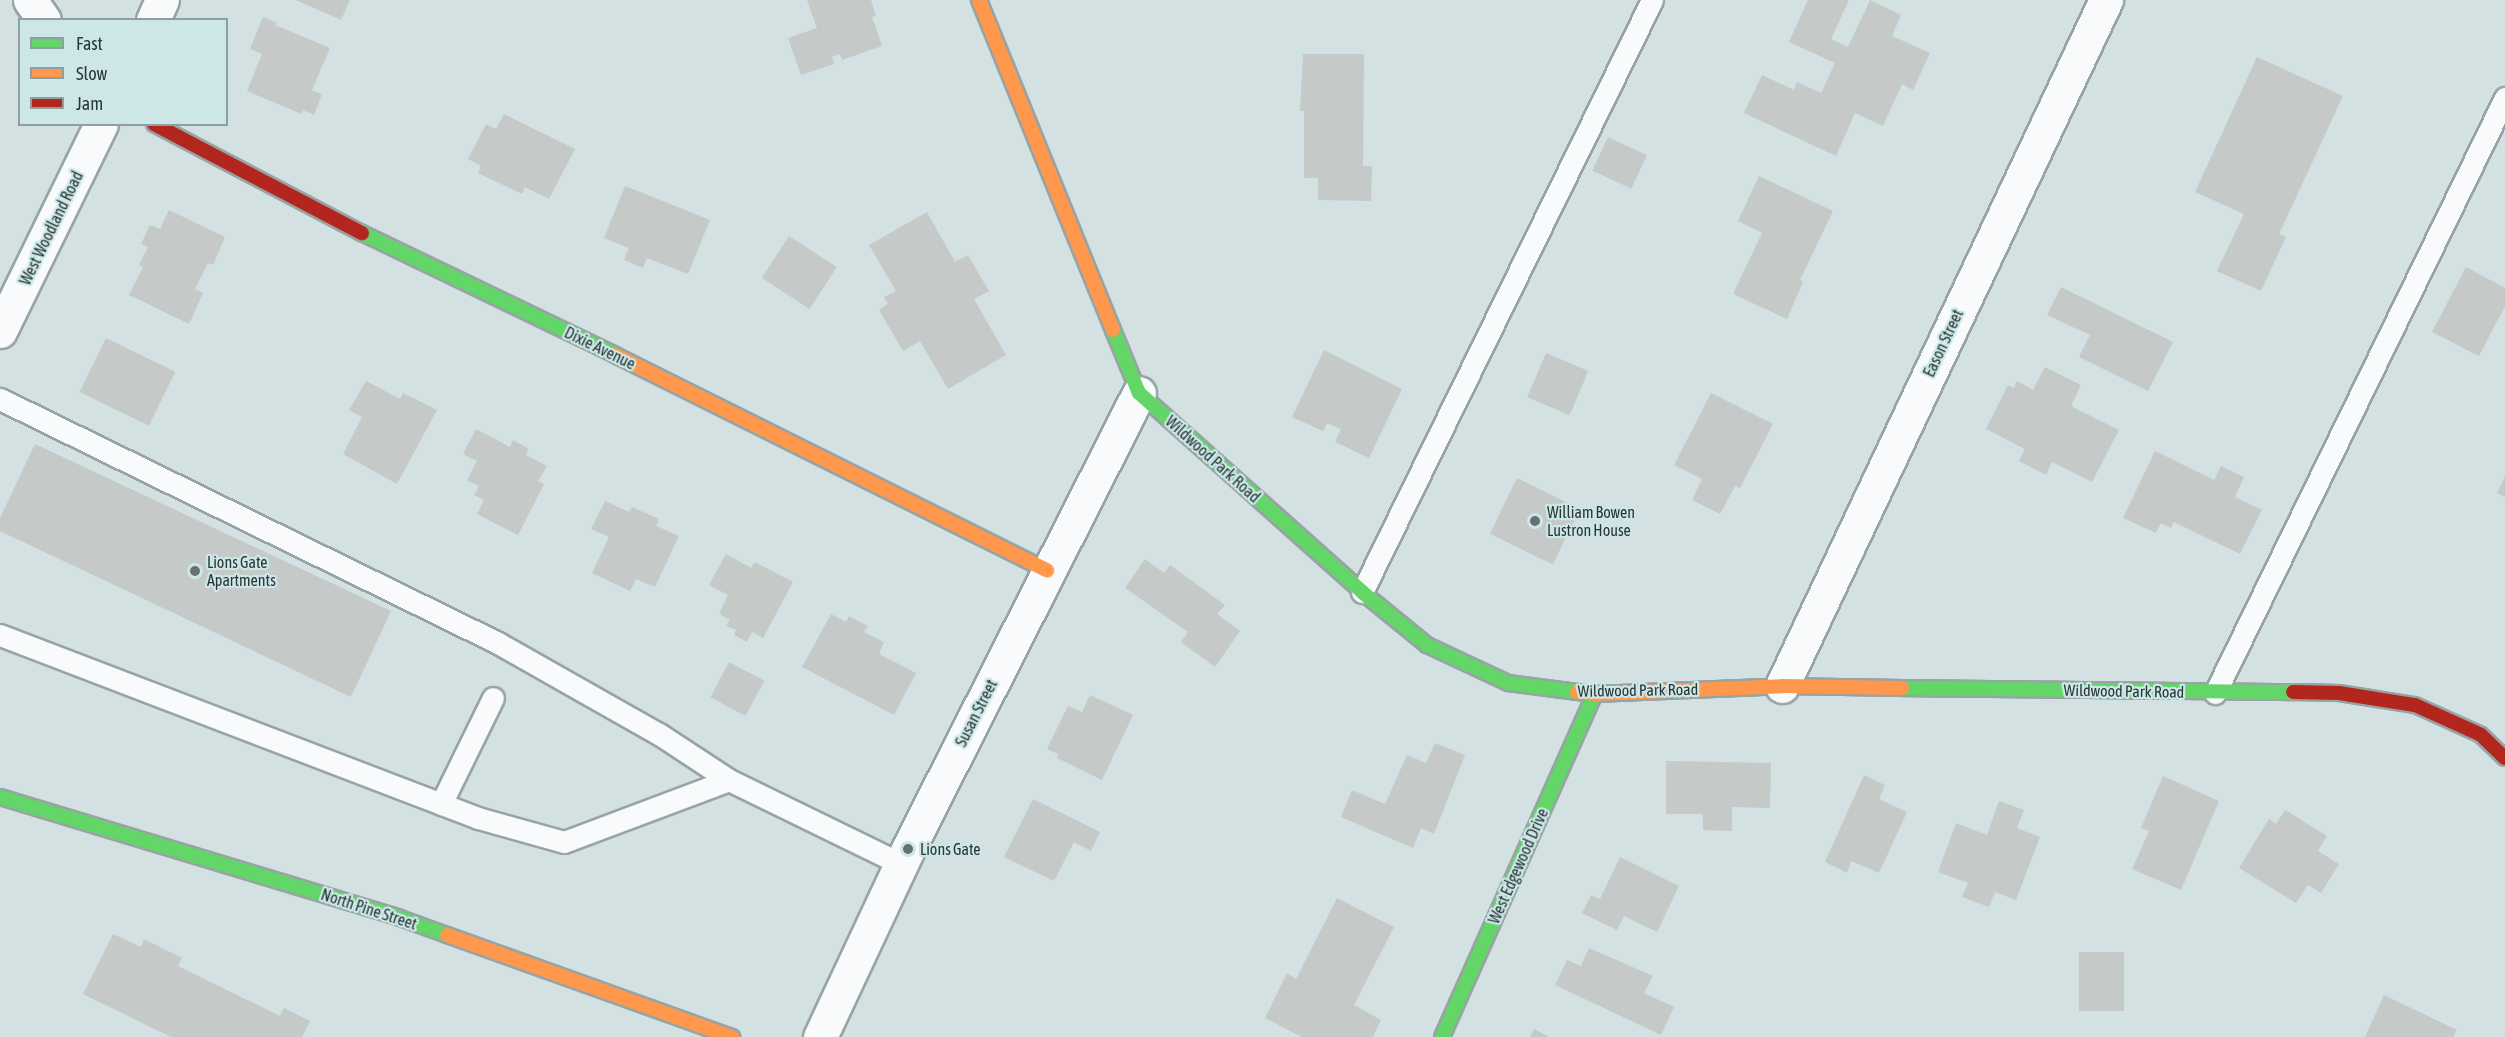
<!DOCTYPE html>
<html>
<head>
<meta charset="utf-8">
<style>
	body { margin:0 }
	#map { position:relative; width:2505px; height:1037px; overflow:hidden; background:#d3e1e2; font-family:"Asap Condensed",sans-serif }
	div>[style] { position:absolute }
	.building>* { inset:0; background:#c5c9c7; transform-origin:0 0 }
	.roads { filter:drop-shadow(2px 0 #98a3a4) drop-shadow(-2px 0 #98a3a4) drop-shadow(0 2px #98a3a4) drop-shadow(0 -2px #98a3a4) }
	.lane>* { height:21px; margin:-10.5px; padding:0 10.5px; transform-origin:10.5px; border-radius:10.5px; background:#f8fafb }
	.street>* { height:33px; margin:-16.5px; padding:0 16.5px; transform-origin:16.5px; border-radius:16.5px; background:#f8fafb }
	.fast>* { height:14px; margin:-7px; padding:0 7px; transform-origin:7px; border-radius:7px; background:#63d668 }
	.slow>* { height:14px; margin:-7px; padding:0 7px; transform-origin:7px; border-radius:7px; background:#ff974d }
	.jam>* { height:14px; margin:-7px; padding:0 7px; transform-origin:7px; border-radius:7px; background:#b3261e }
	.dots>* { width:16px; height:16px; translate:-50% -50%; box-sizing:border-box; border:3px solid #cde7e8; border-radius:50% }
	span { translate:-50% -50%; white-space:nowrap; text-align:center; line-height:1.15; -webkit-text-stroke:4.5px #cde7e8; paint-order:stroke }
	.street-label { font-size:16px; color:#2a3535 }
	.poi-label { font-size:16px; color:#2a3535 }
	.left { translate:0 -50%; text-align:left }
	.legend { position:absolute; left:18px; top:18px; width:210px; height:108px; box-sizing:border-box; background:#cde7e8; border:2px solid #8ca0a0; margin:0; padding:8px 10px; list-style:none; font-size:18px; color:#2a3535 }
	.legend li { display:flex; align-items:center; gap:12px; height:30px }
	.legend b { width:30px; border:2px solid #8ca0a0 }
</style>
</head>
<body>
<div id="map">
	<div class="building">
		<i style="clip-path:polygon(296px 0,350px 0,341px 20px)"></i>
		<i style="clip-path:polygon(807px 0,871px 0,876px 16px,872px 17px,882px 46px,842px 60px,840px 54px,832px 57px,834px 64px,801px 75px,788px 38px,817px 28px)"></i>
		<i style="clip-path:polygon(1808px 0,1849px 0,1831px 39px,1848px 47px,1870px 0,1901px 15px,1892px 36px,1930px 53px,1913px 90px,1902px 84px,1883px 126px,1855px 113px,1836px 156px,1744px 113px,1762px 75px,1794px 90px,1797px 82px,1821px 93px,1835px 63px,1789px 42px)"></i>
		<i style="clip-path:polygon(263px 17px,277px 23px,275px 25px,330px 48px,312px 90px,322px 94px,314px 115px,303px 110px,302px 114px,247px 91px,262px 54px,250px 49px)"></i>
		<i style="clip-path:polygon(1303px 54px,1364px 54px,1363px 166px,1372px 166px,1371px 201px,1318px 200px,1318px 178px,1304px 178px,1304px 111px,1300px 111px)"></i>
		<i style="clip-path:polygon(2257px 57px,2343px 96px,2279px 234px,2286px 237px,2261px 291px,2217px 271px,2244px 214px,2195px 192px)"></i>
		<i style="clip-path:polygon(504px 114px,575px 149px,549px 199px,525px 187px,522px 194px,478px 173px,481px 166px,468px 159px,486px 124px,496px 129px)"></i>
		<i style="left:1608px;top:137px;width:43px;height:37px;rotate:25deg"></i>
		<i style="clip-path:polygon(1759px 176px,1833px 211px,1800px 280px,1803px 282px,1787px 319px,1733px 294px,1762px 233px,1738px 221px)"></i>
		<i style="clip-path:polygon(625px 186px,710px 220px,688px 274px,647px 258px,643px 268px,624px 260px,629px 248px,604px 238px)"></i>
		<i style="clip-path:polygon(169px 210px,225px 237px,213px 265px,208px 263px,195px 289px,203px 293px,189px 324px,129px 295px,143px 267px,139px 265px,148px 247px,141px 244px,150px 225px,160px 229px)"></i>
		<i style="clip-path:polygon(927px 212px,955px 262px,968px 255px,989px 291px,974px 299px,1006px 355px,948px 389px,920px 341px,903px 351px,879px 310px,888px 304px,884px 297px,896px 291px,869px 245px)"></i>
		<i style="left:789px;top:236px;width:57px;height:50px;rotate:33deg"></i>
		<i style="clip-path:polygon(2466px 267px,2505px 288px,2505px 306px,2479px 356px,2432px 332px)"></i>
		<i style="clip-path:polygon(2061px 287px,2173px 342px,2148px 391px,2079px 357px,2090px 335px,2047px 315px)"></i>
		<i style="left:106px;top:338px;width:77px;height:60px;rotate:26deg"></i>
		<i style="clip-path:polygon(1324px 350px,1402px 389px,1369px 458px,1335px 442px,1341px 429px,1327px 423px,1323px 431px,1292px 417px)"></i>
		<i style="left:1546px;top:353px;width:46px;height:48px;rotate:23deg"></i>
		<i style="clip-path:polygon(2045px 367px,2081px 385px,2071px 406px,2119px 430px,2092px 482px,2052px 462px,2046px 475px,2019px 461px,2025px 449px,1986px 429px,2008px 385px,2014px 388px,2017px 381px,2033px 390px)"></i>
		<i style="clip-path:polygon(366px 381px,400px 399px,403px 393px,437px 410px,397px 484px,343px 454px,362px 417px,349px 410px)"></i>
		<i style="clip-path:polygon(1711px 393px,1773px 424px,1740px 488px,1735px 486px,1720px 514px,1692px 500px,1702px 479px,1674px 465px)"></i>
		<i style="clip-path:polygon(476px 429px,510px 447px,513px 440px,529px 449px,526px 455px,547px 466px,538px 481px,544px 484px,518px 535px,477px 514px,484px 500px,474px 495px,479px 486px,467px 480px,477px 461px,463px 454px)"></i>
		<i style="clip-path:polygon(35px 444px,391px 611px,351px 697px,0 531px,0 518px)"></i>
		<i style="clip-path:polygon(2155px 451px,2214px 480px,2221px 466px,2244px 477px,2235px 497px,2262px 510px,2240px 554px,2174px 522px,2171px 528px,2161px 523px,2156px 533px,2123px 518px)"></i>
		<i style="clip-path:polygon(2505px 477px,2505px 497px,2497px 493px)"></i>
		<i style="left:1517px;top:478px;width:70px;height:62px;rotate:26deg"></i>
		<i style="clip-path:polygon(605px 501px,629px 512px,632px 507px,659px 519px,656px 526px,679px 536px,655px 587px,636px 579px,630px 591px,592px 573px,609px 537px,591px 529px)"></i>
		<i style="clip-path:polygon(726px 554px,751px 568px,755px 562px,793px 582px,763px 638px,752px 632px,747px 642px,734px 635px,736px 630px,726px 626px,730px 620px,719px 614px,728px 595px,709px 585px)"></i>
		<i style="clip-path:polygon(1145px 559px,1164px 573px,1170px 565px,1225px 605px,1217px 614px,1240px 631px,1215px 667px,1181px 642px,1188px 632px,1125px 588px)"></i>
		<i style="clip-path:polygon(831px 614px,846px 622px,849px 616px,868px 626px,864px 632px,884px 642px,879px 654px,916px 673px,894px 715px,802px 667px)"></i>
		<i style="left:729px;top:662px;width:40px;height:40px;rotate:28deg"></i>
		<i style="clip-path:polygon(1090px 695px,1133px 715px,1102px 780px,1057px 758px,1058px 754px,1047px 749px,1068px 706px,1082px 712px)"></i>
		<i style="clip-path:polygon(1435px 743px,1465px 755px,1434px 834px,1421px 828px,1413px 848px,1341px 817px,1352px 790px,1385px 804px,1407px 755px,1426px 763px)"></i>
		<i style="clip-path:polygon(1666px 761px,1771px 763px,1770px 808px,1732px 807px,1732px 831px,1703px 830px,1703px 814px,1666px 814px)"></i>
		<i style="clip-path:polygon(1864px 775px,1885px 785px,1879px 799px,1907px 812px,1879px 873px,1851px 861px,1847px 873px,1825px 862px)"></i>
		<i style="clip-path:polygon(2163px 776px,2219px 801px,2181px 890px,2132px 869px,2149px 831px,2141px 828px)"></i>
		<i style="clip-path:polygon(1033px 799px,1100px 832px,1091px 851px,1074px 842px,1054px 881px,1004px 857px)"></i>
		<i style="clip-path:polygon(1999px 801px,2024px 810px,2017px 828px,2040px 837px,2016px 900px,1995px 892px,1989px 907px,1962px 897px,1968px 883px,1938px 872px,1956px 823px,1987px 835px)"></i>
		<i style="clip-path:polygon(2285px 810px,2327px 836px,2318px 851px,2339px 864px,2321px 893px,2308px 885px,2296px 903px,2239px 868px,2269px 819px,2276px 824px)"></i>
		<i style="clip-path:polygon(1620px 857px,1679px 886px,1657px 932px,1624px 916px,1617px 930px,1582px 913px,1591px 895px,1600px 899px)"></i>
		<i style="clip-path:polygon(1337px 898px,1394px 927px,1354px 1005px,1381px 1020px,1373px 1037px,1302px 1037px,1265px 1018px,1287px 973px,1296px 979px)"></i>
		<i style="clip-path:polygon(113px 934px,141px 947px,144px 939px,182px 958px,178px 966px,280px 1016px,284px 1008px,310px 1021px,302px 1037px,171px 1037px,83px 994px)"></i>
		<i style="clip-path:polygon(1589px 948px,1653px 976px,1644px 993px,1674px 1007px,1661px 1035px,1555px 985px,1567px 960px,1581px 966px)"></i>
		<i style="left:2079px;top:952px;width:45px;height:59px"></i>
		<i style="clip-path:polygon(2384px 995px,2457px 1030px,2453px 1037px,2365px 1037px)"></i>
		<i style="clip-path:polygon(1534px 1029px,1549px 1037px,1530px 1037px)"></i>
	</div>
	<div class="roads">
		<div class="lane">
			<i style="left:0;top:399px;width:555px;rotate:26.1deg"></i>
			<i style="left:498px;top:643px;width:185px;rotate:29.5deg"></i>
			<i style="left:659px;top:734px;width:84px;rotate:33.3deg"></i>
			<i style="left:1362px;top:592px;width:659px;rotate:-63.9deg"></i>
			<i style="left:0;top:635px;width:512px;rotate:20.95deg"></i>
			<i style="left:478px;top:818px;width:89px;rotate:15.6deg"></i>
			<i style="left:564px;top:842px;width:176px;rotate:-20.6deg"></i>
			<i style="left:729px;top:780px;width:191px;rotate:26deg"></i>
			<i style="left:2215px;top:693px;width:662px;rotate:-64.02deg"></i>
			<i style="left:441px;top:804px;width:118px;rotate:-63.9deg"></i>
		</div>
		<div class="street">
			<i style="left:30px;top:0;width:24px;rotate:55deg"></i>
			<i style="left:153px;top:20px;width:22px;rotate:-66deg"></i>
			<i style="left:0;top:331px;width:230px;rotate:-64deg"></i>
			<i style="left:1782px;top:686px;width:759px;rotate:-64.72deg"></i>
			<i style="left:820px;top:1037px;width:208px;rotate:-64.9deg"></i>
			<i style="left:908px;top:849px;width:511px;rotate:-63.13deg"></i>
		</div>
		<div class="fast">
			<i style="left:362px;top:233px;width:281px;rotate:25.7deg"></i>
			<i style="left:1113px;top:330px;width:68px;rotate:67.6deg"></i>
			<i style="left:1139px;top:393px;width:299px;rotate:41.7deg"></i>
			<i style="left:1362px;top:592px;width:84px;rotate:39.2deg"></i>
			<i style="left:1427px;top:645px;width:89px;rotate:25.1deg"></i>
			<i style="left:1508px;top:683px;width:70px;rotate:7.4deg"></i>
			<i style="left:1902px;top:688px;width:391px;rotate:0.6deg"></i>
			<i style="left:0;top:797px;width:418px;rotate:16.8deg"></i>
			<i style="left:400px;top:918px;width:50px;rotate:19.9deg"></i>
			<i style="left:1442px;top:1037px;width:376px;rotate:-66deg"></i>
		</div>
		<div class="slow">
			<i style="left:979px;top:0;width:356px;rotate:67.9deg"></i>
			<i style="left:615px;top:355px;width:483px;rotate:26.5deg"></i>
			<i style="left:1577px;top:692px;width:18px;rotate:6deg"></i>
			<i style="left:1595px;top:694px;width:187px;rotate:-2.4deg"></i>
			<i style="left:1782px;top:686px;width:120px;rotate:1deg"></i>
			<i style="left:447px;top:935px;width:303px;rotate:19.7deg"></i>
		</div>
		<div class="jam">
			<i style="left:154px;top:124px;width:235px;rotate:27.7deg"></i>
			<i style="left:2293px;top:692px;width:46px;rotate:1.2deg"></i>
			<i style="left:2339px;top:693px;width:77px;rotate:9deg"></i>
			<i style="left:2415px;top:705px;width:72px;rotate:24.4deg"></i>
			<i style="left:2481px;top:735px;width:33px;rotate:44deg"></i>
		</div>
	</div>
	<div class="dots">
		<i style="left:1535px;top:521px;background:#657172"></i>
		<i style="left:195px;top:571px;background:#657172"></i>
		<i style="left:908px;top:849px;background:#657172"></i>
	</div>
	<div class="street-label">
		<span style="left:51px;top:228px;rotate:-64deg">West Woodland Road</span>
		<span style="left:1943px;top:343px;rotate:-65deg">Eason Street</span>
		<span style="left:600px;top:348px;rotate:26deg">Dixie Avenue</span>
		<span style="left:1213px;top:459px;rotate:42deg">Wildwood Park Road</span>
		<span style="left:1638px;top:690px;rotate:-1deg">Wildwood Park Road</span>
		<span style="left:2124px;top:691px;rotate:1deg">Wildwood Park Road</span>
		<span style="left:976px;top:713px;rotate:-63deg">Susan Street</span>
		<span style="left:1518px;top:866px;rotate:-66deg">West Edgewood Drive</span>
		<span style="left:369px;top:909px;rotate:18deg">North Pine Street</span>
	</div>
	<div class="poi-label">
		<span class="left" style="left:1547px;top:521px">William Bowen<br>Lustron House</span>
		<span class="left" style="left:207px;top:571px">Lions Gate<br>Apartments</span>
		<span class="left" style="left:920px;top:849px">Lions Gate</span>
	</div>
	<ul class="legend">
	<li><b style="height:8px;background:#63d668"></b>Fast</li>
	<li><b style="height:8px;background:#ff974d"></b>Slow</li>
	<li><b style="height:8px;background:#b3261e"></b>Jam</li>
	</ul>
</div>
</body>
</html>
